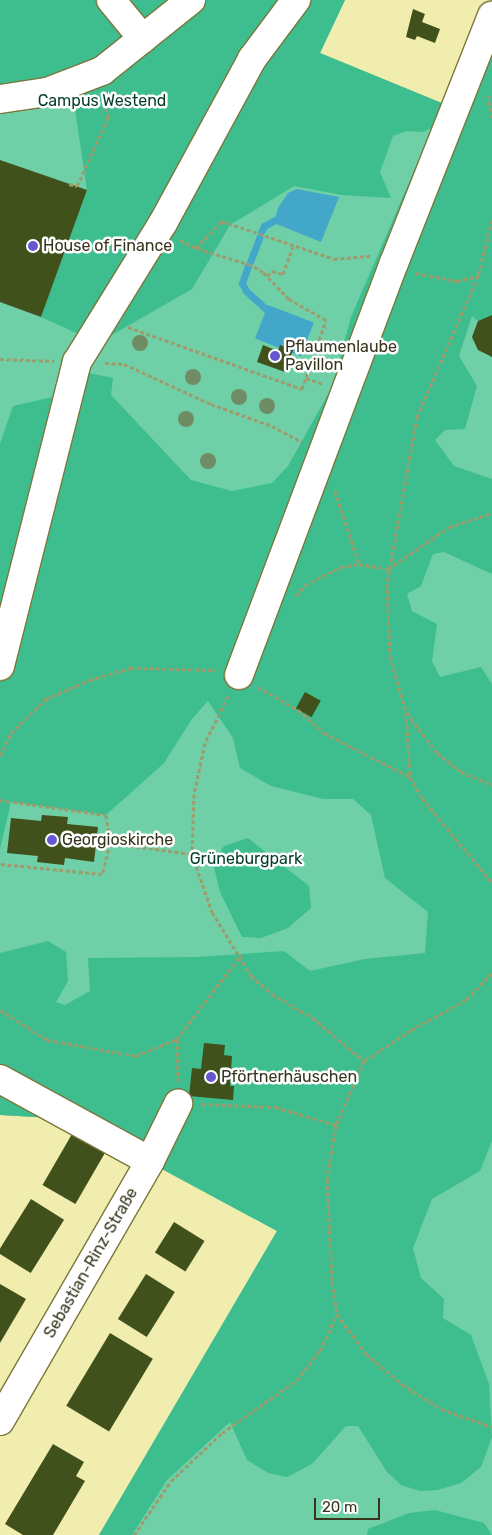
<!DOCTYPE html>
<html>
<head>
<meta charset="utf-8">
<style>
	body { margin:0 }
	#map { position:relative; width:492px; height:1535px; overflow:hidden; background:#f1edae; font-family:Rubik,sans-serif }
	div>[style] { position:absolute }
	.green>* { inset:0; background:#6fcfa7 }
	.forest>* { inset:0; background:#3ebe8f }
	.water>* { inset:0; background:#43a7ca; transform-origin:0 0 }
	.stream>* { height:7px; margin:-3.5px; padding:0 3.5px; transform-origin:3.5px; border-radius:3.5px; background:#43a7ca }
	.building>* { inset:0; background:#40511b; transform-origin:0 0 }
	.path>* { height:3px; margin-top:-1.5px; transform-origin:0; background:repeating-linear-gradient(90deg,#9e9b6d 0 4px,transparent 0 6.5px) }
	.roads { filter:drop-shadow(1px 0 #7b773c) drop-shadow(-1px 0 #7b773c) drop-shadow(0 1px #7b773c) drop-shadow(0 -1px #7b773c) }
	.minor>* { height:28px; margin:-14px; padding:0 14px; transform-origin:14px; border-radius:14px; background:#fff }
	.trees>* { width:16px; height:16px; margin:-8px; border-radius:50%; background:#6f8c65 }
	.dots>* { width:14px; height:14px; translate:-50% -50%; box-sizing:border-box; border:2px solid #fff; border-radius:50% }
	span { translate:-50% -50%; white-space:nowrap; text-align:center; line-height:1.15; -webkit-text-stroke:5px #fff; paint-order:stroke }
	.park-label { font-size:16px; color:#043d2a }
	.poi-label { font-size:16px; color:#37351c }
	.left { translate:0 -50%; text-align:left }
	.street-label { font-size:16px; color:#37351c }
	.scale { position:absolute; left:314px; top:1498px; width:66px; height:22px; box-sizing:border-box; border:2px solid #37351c; border-top:0; padding-left:6px; font-size:15px; line-height:18px; white-space:nowrap; color:#37351c; -webkit-text-stroke:4px #fff; paint-order:stroke }
</style>
</head>
<body>
<div id="map">
	<div class="green">
		<i style="clip-path:polygon(0 0,345px 0,320px 53px,466px 113px,492px 52px,492px 1535px,99px 1535px,277px 1231px,69px 1119px,0 1115px)"></i>
	</div>
	<div class="forest">
		<i style="clip-path:polygon(0 0,345px 0,320px 53px,466px 113px,492px 52px,492px 315px,478px 321px,472px 316px,459px 356px,477px 386px,465px 429px,445px 430px,435px 440px,454px 466px,492px 479px,492px 574px,444px 552px,433px 554px,421px 586px,407px 594px,412px 611px,437px 624px,432px 661px,440px 677px,481px 667px,492px 684px,492px 1141px,480px 1171px,432px 1199px,413px 1248px,421px 1278px,444px 1299px,443px 1318px,471px 1335px,489px 1384px,492px 1437px,481px 1467px,461px 1483px,438px 1490px,420px 1491px,401px 1485px,387px 1472px,358px 1426px,346px 1426px,312px 1464px,287px 1477px,268px 1473px,247px 1460px,230px 1422px,167px 1480px,132px 1535px,99px 1535px,277px 1231px,69px 1119px,0 1115px,0 953px,48px 941px,66px 952px,68px 981px,56px 1002px,65px 1005px,90px 991px,88px 958px,196px 957px,284px 951px,310px 971px,365px 959px,425px 953px,428px 912px,385px 878px,371px 815px,353px 799px,323px 799px,271px 786px,240px 768px,233px 738px,208px 701px,192px 719px,164px 763px,106px 815px,11px 802px,0 849px,0 444px,13px 406px,70px 393px,79px 371px,113px 378px,111px 395px,191px 480px,232px 491px,272px 483px,288px 466px,332px 387px,351px 317px,433px 127px,423px 132px,407px 131px,393px 136px,380px 172px,391px 198px,342px 195px,294px 186px,230px 225px,192px 289px,98px 343px,41px 317px,87px 190px,71px 83px,0 99px)"></i>
		<i style="clip-path:polygon(248px 838px,309px 886px,311px 908px,288px 928px,261px 938px,242px 937px,220px 892px,213px 863px,224px 846px)"></i>
		<i style="clip-path:polygon(435px 1510px,484px 1523px,492px 1535px,367px 1535px,368px 1529px,409px 1513px)"></i>
	</div>
	<div class="water">
		<i style="clip-path:polygon(297px 189px,339px 197px,321px 242px,274px 223px,278px 208px,288px 193px)"></i>
		<i style="left:268px;top:305px;width:49px;height:36px;rotate:21deg"></i>
	</div>
	<div class="stream">
		<i style="left:261px;top:232px;width:7px;rotate:-63deg"></i>
		<i style="left:264px;top:226px;width:13px;rotate:-29deg"></i>
		<i style="left:250px;top:262px;width:26px;rotate:-69deg"></i>
		<i style="left:248px;top:266px;width:18px;rotate:109deg"></i>
		<i style="left:242px;top:283px;width:9px;rotate:63deg"></i>
		<i style="left:246px;top:291px;width:27px;rotate:42deg"></i>
	</div>
	<div class="building">
		<i style="clip-path:polygon(413px 9px,425px 14px,422px 22px,440px 29px,435px 43px,417px 36px,415px 40px,406px 37px)"></i>
		<i style="clip-path:polygon(0 160px,87px 190px,41px 317px,0 302px)"></i>
		<i style="clip-path:polygon(492px 315px,492px 357px,478px 350px,472px 337px,478px 321px)"></i>
		<i style="clip-path:polygon(263px 345px,278px 351px,280px 345px,293px 350px,285px 372px,257px 362px)"></i>
		<i style="left:305px;top:692px;width:18px;height:19px;rotate:29deg"></i>
		<i style="clip-path:polygon(42px 815px,68px 817px,67px 824px,98px 827px,94px 862px,65px 858px,64px 865px,37px 862px,38px 856px,7px 853px,11px 818px,41px 821px)"></i>
		<i style="clip-path:polygon(204px 1043px,225px 1045px,224px 1055px,232px 1056px,230px 1086px,234px 1086px,233px 1100px,189px 1096px,192px 1068px,201px 1069px)"></i>
		<i style="left:72px;top:1134px;width:38px;height:59px;rotate:30deg"></i>
		<i style="left:31px;top:1199px;width:39px;height:63px;rotate:32deg"></i>
		<i style="left:174px;top:1222px;width:36px;height:36px;rotate:32deg"></i>
		<i style="left:146px;top:1274px;width:34px;height:53px;rotate:32deg"></i>
		<i style="clip-path:polygon(0 1284px,26px 1299px,0 1343px)"></i>
		<i style="left:110px;top:1333px;width:50px;height:85px;rotate:31deg"></i>
		<i style="clip-path:polygon(53px 1444px,84px 1462px,76px 1476px,85px 1481px,53px 1535px,23px 1535px,5px 1524px)"></i>
	</div>
	<div class="path">
		<i style="left:488px;top:95px;width:23px;rotate:80deg"></i>
		<i style="left:69px;top:184px;width:8px;rotate:14deg"></i>
		<i style="left:77px;top:186px;width:75px;rotate:-65.5deg"></i>
		<i style="left:108px;top:118px;width:24px;rotate:-102deg"></i>
		<i style="left:492px;top:220px;width:58px;rotate:104deg"></i>
		<i style="left:478px;top:276px;width:154px;rotate:113.4deg"></i>
		<i style="left:417px;top:417px;width:169px;rotate:100.2deg"></i>
		<i style="left:387px;top:583px;width:73px;rotate:87.6deg"></i>
		<i style="left:390px;top:656px;width:58px;rotate:74.1deg"></i>
		<i style="left:406px;top:712px;width:65px;rotate:86.5deg"></i>
		<i style="left:410px;top:777px;width:24px;rotate:60deg"></i>
		<i style="left:422px;top:798px;width:110px;rotate:50.5deg"></i>
		<i style="left:180px;top:240px;width:18px;rotate:27deg"></i>
		<i style="left:196px;top:248px;width:37px;rotate:-46deg"></i>
		<i style="left:222px;top:221px;width:118px;rotate:18.7deg"></i>
		<i style="left:334px;top:259px;width:37px;rotate:-5deg"></i>
		<i style="left:416px;top:273px;width:42px;rotate:11deg"></i>
		<i style="left:457px;top:281px;width:22px;rotate:-13deg"></i>
		<i style="left:267px;top:276px;width:7px;rotate:-45deg"></i>
		<i style="left:272px;top:271px;width:11px;rotate:15deg"></i>
		<i style="left:283px;top:274px;width:29px;rotate:-70deg"></i>
		<i style="left:128px;top:327px;width:185px;rotate:19.6deg"></i>
		<i style="left:302px;top:389px;width:73px;rotate:-70.8deg"></i>
		<i style="left:326px;top:320px;width:43px;rotate:-150.4deg"></i>
		<i style="left:289px;top:299px;width:37px;rotate:-134deg"></i>
		<i style="left:263px;top:272px;width:14px;rotate:-150deg"></i>
		<i style="left:251px;top:265px;width:58px;rotate:-162.8deg"></i>
		<i style="left:0;top:359px;width:54px;rotate:2.1deg"></i>
		<i style="left:105px;top:363px;width:19px;rotate:3deg"></i>
		<i style="left:124px;top:364px;width:96px;rotate:24.7deg"></i>
		<i style="left:211px;top:404px;width:65px;rotate:19.8deg"></i>
		<i style="left:272px;top:426px;width:34px;rotate:28deg"></i>
		<i style="left:306px;top:378px;width:18px;rotate:19deg"></i>
		<i style="left:335px;top:491px;width:77px;rotate:71.8deg"></i>
		<i style="left:296px;top:596px;width:14px;rotate:-51deg"></i>
		<i style="left:305px;top:585px;width:40px;rotate:-26.6deg"></i>
		<i style="left:341px;top:567px;width:18px;rotate:-9deg"></i>
		<i style="left:359px;top:564px;width:29px;rotate:10deg"></i>
		<i style="left:388px;top:569px;width:74px;rotate:-34.5deg"></i>
		<i style="left:449px;top:527px;width:45px;rotate:-18deg"></i>
		<i style="left:258px;top:687px;width:46px;rotate:29.9deg"></i>
		<i style="left:298px;top:710px;width:35px;rotate:41deg"></i>
		<i style="left:324px;top:733px;width:97px;rotate:27.1deg"></i>
		<i style="left:228px;top:696px;width:52px;rotate:116.1deg"></i>
		<i style="left:205px;top:743px;width:52px;rotate:102.2deg"></i>
		<i style="left:194px;top:794px;width:60px;rotate:91.9deg"></i>
		<i style="left:192px;top:854px;width:61px;rotate:71deg"></i>
		<i style="left:212px;top:912px;width:75px;rotate:58.6deg"></i>
		<i style="left:251px;top:976px;width:28px;rotate:41deg"></i>
		<i style="left:272px;top:994px;width:48px;rotate:30.3deg"></i>
		<i style="left:313px;top:1018px;width:67px;rotate:40.1deg"></i>
		<i style="left:407px;top:713px;width:50px;rotate:53.1deg"></i>
		<i style="left:437px;top:753px;width:31px;rotate:38deg"></i>
		<i style="left:461px;top:772px;width:34px;rotate:23deg"></i>
		<i style="left:0;top:756px;width:25px;rotate:-64deg"></i>
		<i style="left:11px;top:733px;width:49px;rotate:-44.2deg"></i>
		<i style="left:46px;top:699px;width:48px;rotate:-23.4deg"></i>
		<i style="left:90px;top:680px;width:42px;rotate:-16.7deg"></i>
		<i style="left:130px;top:668px;width:85px;rotate:1.3deg"></i>
		<i style="left:0;top:800px;width:107px;rotate:8.1deg"></i>
		<i style="left:106px;top:815px;width:28px;rotate:82deg"></i>
		<i style="left:110px;top:843px;width:32px;rotate:104deg"></i>
		<i style="left:102px;top:874px;width:102px;rotate:-174.4deg"></i>
		<i style="left:110px;top:843px;width:83px;rotate:7.6deg"></i>
		<i style="left:492px;top:973px;width:37px;rotate:134deg"></i>
		<i style="left:466px;top:1000px;width:63px;rotate:151.4deg"></i>
		<i style="left:411px;top:1030px;width:56px;rotate:146.6deg"></i>
		<i style="left:364px;top:1061px;width:70px;rotate:113.6deg"></i>
		<i style="left:336px;top:1125px;width:55px;rotate:99.5deg"></i>
		<i style="left:327px;top:1179px;width:103px;rotate:87.2deg"></i>
		<i style="left:332px;top:1282px;width:32px;rotate:81deg"></i>
		<i style="left:337px;top:1314px;width:49px;rotate:54.1deg"></i>
		<i style="left:366px;top:1354px;width:47px;rotate:39.8deg"></i>
		<i style="left:402px;top:1384px;width:46px;rotate:32.7deg"></i>
		<i style="left:441px;top:1409px;width:54px;rotate:19.4deg"></i>
		<i style="left:0;top:1010px;width:57px;rotate:32deg"></i>
		<i style="left:48px;top:1040px;width:88px;rotate:10.4deg"></i>
		<i style="left:135px;top:1056px;width:45px;rotate:-22deg"></i>
		<i style="left:177px;top:1039px;width:106px;rotate:-52.7deg"></i>
		<i style="left:177px;top:1039px;width:42px;rotate:88.6deg"></i>
		<i style="left:202px;top:1104px;width:73px;rotate:2.4deg"></i>
		<i style="left:275px;top:1107px;width:64px;rotate:16.4deg"></i>
		<i style="left:134px;top:1535px;width:65px;rotate:-55.6deg"></i>
		<i style="left:171px;top:1481px;width:70px;rotate:-43.3deg"></i>
		<i style="left:222px;top:1433px;width:92px;rotate:-35.2deg"></i>
		<i style="left:297px;top:1380px;width:37px;rotate:-52deg"></i>
		<i style="left:320px;top:1351px;width:41px;rotate:-65.3deg"></i>
	</div>
	<div class="roads">
		<div class="minor">
			<i style="left:111px;top:0;width:50px;rotate:50.6deg"></i>
			<i style="left:0;top:99px;width:48px;rotate:-8.5deg"></i>
			<i style="left:47px;top:92px;width:59px;rotate:-20.9deg"></i>
			<i style="left:102px;top:71px;width:114px;rotate:-38.6deg"></i>
			<i style="left:0;top:666px;width:314px;rotate:-75.8deg"></i>
			<i style="left:77px;top:362px;width:163px;rotate:-58.3deg"></i>
			<i style="left:163px;top:223px;width:187px;rotate:-61.5deg"></i>
			<i style="left:252px;top:59px;width:74px;rotate:-53.3deg"></i>
			<i style="left:239px;top:675px;width:440px;rotate:-69.4deg"></i>
			<i style="left:394px;top:263px;width:266px;rotate:-68.4deg"></i>
			<i style="left:0;top:1079px;width:171px;rotate:28.7deg"></i>
			<i style="left:0;top:1421px;width:300px;rotate:-60deg"></i>
			<i style="left:150px;top:1161px;width:64px;rotate:-63.8deg"></i>
		</div>
	</div>
	<div class="trees">
		<i style="left:140px;top:343px"></i>
		<i style="left:193px;top:377px"></i>
		<i style="left:239px;top:397px"></i>
		<i style="left:267px;top:406px"></i>
		<i style="left:186px;top:419px"></i>
		<i style="left:208px;top:461px"></i>
	</div>
	<div class="dots">
		<i style="left:33px;top:246px;background:#6656cf"></i>
		<i style="left:275px;top:356px;background:#6656cf"></i>
		<i style="left:52px;top:840px;background:#6656cf"></i>
		<i style="left:211px;top:1077px;background:#6656cf"></i>
	</div>
	<div class="park-label">
		<span style="left:102px;top:101px">Campus Westend</span>
		<span style="left:246px;top:859px">Grüneburgpark</span>
	</div>
	<div class="poi-label">
		<span class="left" style="left:43px;top:246px">House of Finance</span>
		<span class="left" style="left:285px;top:356px">Pflaumenlaube<br>Pavillon</span>
		<span class="left" style="left:62px;top:840px">Georgioskirche</span>
		<span class="left" style="left:221px;top:1077px">Pförtnerhäuschen</span>
	</div>
	<div class="street-label">
		<span style="left:91px;top:1263px;rotate:-60deg">Sebastian-Rinz-Straße</span>
	</div>
	<div class="scale">20 m</div>
</div>
</body>
</html>
